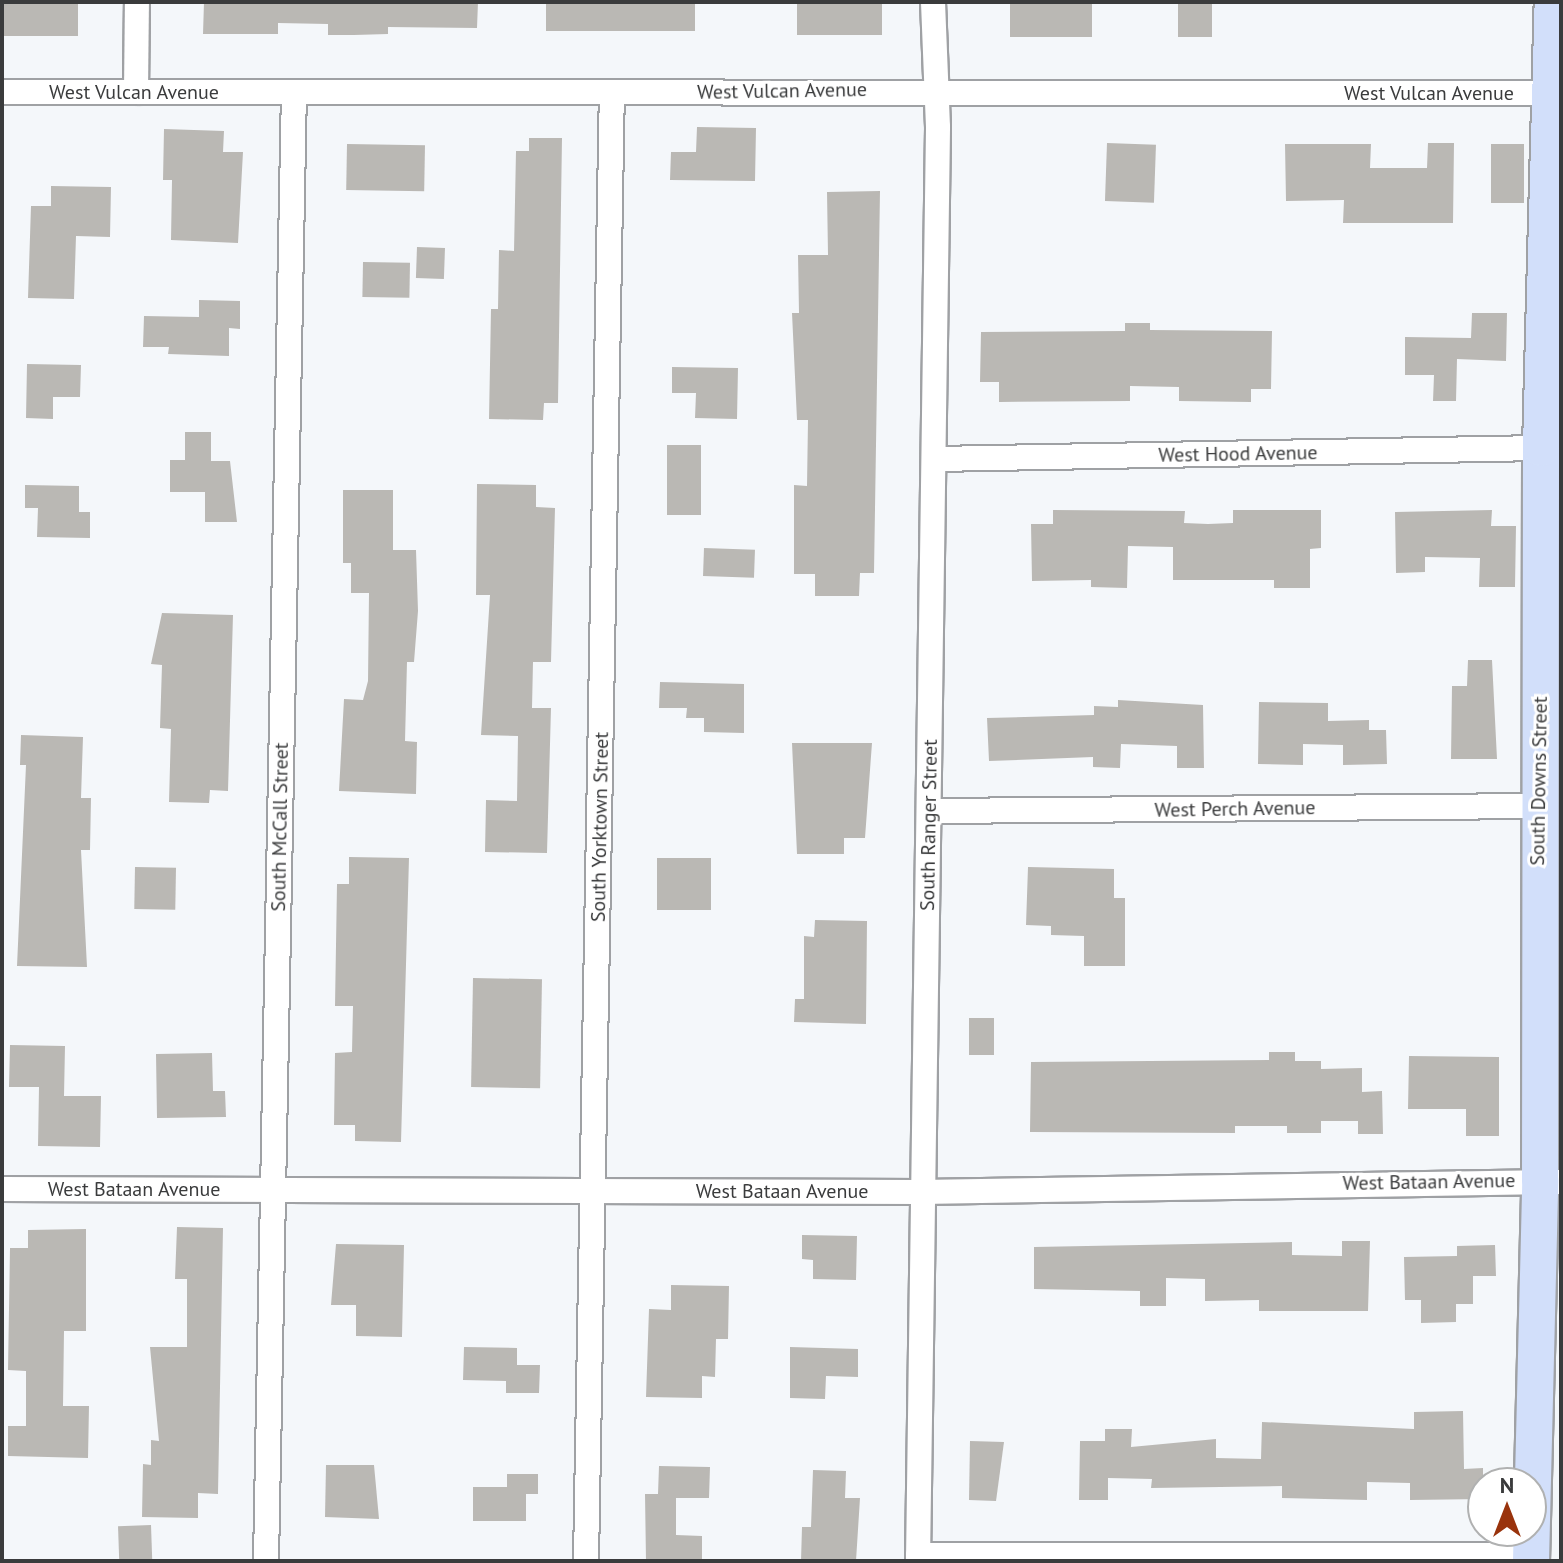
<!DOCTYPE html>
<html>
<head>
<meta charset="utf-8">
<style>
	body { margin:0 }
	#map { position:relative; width:1563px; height:1563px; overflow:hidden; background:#f4f7fa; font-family:"PT Sans",sans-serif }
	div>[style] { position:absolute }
	.building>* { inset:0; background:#bab8b4; transform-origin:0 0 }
	.roads { filter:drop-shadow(2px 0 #9fa1a4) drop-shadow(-2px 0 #9fa1a4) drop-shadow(0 2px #9fa1a4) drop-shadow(0 -2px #9fa1a4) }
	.street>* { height:24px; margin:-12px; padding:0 12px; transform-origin:12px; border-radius:12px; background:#fff }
	.secondary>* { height:36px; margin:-18px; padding:0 18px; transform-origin:18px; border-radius:18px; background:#d2dffa }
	span { translate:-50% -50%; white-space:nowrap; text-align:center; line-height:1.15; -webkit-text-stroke:6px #fff; paint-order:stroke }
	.street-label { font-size:20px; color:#3a3b3c }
	.frame { position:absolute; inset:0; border:4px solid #3a3b3c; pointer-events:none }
	.north { position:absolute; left:1467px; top:1467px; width:80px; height:80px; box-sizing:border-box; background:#fff; border:2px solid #b0b1b1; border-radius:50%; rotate:0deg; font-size:22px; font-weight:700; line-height:32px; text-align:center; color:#3a3b3c }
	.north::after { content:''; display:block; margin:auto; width:28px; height:36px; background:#99330c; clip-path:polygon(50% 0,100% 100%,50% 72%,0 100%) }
</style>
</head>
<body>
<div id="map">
	<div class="building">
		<i style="left:2px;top:2px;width:76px;height:34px"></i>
		<i style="clip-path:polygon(204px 2px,478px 2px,477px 28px,388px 27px,388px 34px,354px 35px,328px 35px,328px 24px,278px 23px,278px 34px,203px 34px)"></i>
		<i style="left:546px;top:2px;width:149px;height:29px"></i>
		<i style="left:797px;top:2px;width:85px;height:33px"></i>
		<i style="left:1010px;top:2px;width:82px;height:35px"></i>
		<i style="left:1178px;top:2px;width:34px;height:35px"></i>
		<i style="clip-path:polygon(697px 127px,756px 128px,755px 181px,670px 180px,671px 152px,696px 152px)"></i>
		<i style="clip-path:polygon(164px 129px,224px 131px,223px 152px,243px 152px,238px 243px,171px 240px,172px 180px,163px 180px)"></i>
		<i style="clip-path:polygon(529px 138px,562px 138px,558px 403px,544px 403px,543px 420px,489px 419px,491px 309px,498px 309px,499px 250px,514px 251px,516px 151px,529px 151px)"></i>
		<i style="left:1107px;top:143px;width:49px;height:58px;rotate:2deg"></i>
		<i style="clip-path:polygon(1428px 143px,1454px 143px,1453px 223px,1343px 223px,1344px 200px,1286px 201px,1285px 144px,1371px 144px,1370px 168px,1427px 168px)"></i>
		<i style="left:347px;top:144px;width:78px;height:46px;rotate:1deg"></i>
		<i style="left:1491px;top:144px;width:33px;height:59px"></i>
		<i style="clip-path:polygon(51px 186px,111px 187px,110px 237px,76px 236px,74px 299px,28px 298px,31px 206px,51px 206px)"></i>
		<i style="clip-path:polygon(880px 191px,874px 573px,860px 573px,859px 596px,815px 596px,815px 574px,794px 574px,794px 485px,807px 486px,808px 420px,797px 420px,792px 313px,799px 313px,798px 255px,828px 255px,827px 192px)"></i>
		<i style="left:417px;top:247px;width:28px;height:31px;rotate:2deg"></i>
		<i style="left:363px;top:262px;width:47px;height:35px;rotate:1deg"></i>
		<i style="clip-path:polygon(199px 300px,240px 301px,240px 329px,229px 328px,229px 356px,168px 354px,169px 347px,143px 347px,144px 316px,199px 317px)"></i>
		<i style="clip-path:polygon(1472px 313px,1507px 313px,1506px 361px,1457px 359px,1456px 401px,1433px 401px,1434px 375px,1405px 375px,1405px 337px,1471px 338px)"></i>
		<i style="clip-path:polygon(1125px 323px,1150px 323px,1150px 330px,1272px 331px,1271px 389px,1251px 389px,1251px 402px,1179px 401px,1179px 387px,1130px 386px,1130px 401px,999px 402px,999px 382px,980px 382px,981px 332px,1125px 331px)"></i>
		<i style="clip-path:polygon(27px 364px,81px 365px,80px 397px,53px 397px,53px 419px,26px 418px)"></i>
		<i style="clip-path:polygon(672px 367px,738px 368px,737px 419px,695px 418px,696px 393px,672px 393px)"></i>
		<i style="clip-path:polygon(185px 432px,211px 432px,211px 461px,230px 461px,237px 522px,205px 522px,205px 492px,170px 492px,170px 460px,185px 460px)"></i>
		<i style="left:667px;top:445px;width:34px;height:70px"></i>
		<i style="clip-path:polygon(477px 484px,536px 485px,536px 507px,555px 508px,551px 662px,533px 662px,532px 708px,551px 708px,547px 853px,485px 852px,486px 800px,517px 801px,518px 736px,481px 735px,490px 595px,476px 595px)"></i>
		<i style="clip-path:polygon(25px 485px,79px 486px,79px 512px,90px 512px,90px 538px,37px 537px,38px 508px,25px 508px)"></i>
		<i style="clip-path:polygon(343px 490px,393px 490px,393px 550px,416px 550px,418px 611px,414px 662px,407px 662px,405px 741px,417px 742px,416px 794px,339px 791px,344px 699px,363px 700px,368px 681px,369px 593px,351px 593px,351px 563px,343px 563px)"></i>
		<i style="clip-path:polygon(1053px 510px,1185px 511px,1184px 523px,1208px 524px,1233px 523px,1233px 510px,1321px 510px,1321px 548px,1310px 549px,1310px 588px,1274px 588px,1274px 580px,1173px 580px,1173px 547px,1128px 546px,1127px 588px,1091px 587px,1091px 580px,1032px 581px,1031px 524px,1053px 524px)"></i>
		<i style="clip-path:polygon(1492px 510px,1491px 526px,1516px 526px,1515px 587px,1479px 587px,1480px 558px,1425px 557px,1425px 572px,1396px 573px,1395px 512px)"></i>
		<i style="left:704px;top:548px;width:51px;height:28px;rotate:2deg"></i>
		<i style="clip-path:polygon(162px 613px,233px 615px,228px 791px,210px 790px,209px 803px,169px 802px,171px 729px,160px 728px,162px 665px,151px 664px)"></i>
		<i style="clip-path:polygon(1468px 660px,1492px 660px,1497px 759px,1451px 759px,1452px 686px,1467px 686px)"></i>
		<i style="clip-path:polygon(660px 682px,744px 684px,744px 733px,704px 732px,704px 718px,686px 718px,687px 708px,659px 708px)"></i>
		<i style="clip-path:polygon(1118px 700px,1203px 705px,1204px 768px,1177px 768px,1177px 746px,1121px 744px,1120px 768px,1093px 767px,1093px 757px,989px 761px,987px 718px,1094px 715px,1094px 706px,1118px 707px)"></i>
		<i style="clip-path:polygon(1259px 702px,1328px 703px,1328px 721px,1369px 720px,1369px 730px,1386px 730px,1387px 764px,1343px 765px,1343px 745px,1303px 744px,1303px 765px,1258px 764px)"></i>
		<i style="clip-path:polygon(21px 735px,83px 737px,81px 798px,91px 798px,90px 850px,81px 850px,87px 967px,17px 966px,26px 765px,20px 765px)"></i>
		<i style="clip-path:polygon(792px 743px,872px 743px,865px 838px,844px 838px,844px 854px,797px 854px)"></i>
		<i style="clip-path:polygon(349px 857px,409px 858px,401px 1142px,355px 1141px,355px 1125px,334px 1125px,335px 1053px,352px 1052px,353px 1006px,335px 1006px,337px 884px,349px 884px)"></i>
		<i style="left:657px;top:858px;width:54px;height:52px"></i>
		<i style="left:135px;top:867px;width:41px;height:42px;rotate:1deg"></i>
		<i style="clip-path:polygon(1028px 867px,1114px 869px,1114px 898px,1125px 898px,1125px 966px,1084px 966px,1084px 936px,1051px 935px,1051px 926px,1026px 925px)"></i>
		<i style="clip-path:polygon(815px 920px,867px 921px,866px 1024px,794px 1022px,795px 999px,804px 999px,804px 936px,814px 937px)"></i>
		<i style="left:473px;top:978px;width:69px;height:109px;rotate:1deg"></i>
		<i style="left:969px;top:1018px;width:25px;height:37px"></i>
		<i style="clip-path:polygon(10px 1045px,65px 1046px,64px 1096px,101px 1096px,100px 1147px,38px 1146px,39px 1087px,9px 1087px)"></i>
		<i style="clip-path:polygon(1269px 1052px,1295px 1052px,1295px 1061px,1321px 1061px,1321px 1069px,1362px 1068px,1362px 1092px,1382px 1091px,1383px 1134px,1358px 1134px,1358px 1121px,1321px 1121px,1321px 1133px,1287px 1133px,1287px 1126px,1235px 1126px,1235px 1133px,1030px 1132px,1031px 1062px,1269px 1060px)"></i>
		<i style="clip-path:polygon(212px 1053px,213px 1091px,225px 1091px,226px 1117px,157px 1118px,156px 1054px)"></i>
		<i style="clip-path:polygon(1409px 1056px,1499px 1057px,1499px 1136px,1466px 1136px,1466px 1109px,1408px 1109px)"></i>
		<i style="clip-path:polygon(177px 1227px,223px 1228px,218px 1494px,198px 1493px,198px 1518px,142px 1517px,143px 1464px,151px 1465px,151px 1440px,159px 1441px,150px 1347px,187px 1347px,187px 1279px,175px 1279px)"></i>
		<i style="clip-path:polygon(86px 1229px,86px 1331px,64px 1331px,63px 1406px,89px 1406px,88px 1458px,8px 1456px,8px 1426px,26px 1426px,26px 1371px,8px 1370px,10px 1248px,28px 1248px,28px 1230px)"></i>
		<i style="clip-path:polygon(802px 1235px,857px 1236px,856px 1280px,813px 1279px,813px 1260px,802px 1259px)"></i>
		<i style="clip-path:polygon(1342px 1241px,1370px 1241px,1368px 1311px,1259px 1311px,1259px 1300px,1205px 1301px,1205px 1279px,1166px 1278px,1166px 1306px,1140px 1306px,1140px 1291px,1034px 1289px,1034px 1247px,1292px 1242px,1292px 1255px,1342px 1256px)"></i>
		<i style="clip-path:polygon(336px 1244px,404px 1245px,402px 1337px,356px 1336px,356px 1305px,331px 1305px)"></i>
		<i style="clip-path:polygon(1495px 1245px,1496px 1276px,1473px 1276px,1473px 1304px,1456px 1304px,1456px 1322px,1421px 1323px,1421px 1300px,1405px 1300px,1404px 1257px,1457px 1256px,1457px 1246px)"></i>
		<i style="clip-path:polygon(671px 1285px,729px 1286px,728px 1339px,716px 1339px,715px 1377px,702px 1376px,702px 1398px,646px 1397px,649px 1309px,671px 1310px)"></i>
		<i style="clip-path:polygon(464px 1347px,517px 1348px,517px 1365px,540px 1365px,539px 1393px,506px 1393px,506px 1381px,463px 1380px)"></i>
		<i style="clip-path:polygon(790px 1347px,858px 1349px,858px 1377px,826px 1376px,825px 1399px,790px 1398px)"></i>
		<i style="clip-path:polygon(1463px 1411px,1464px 1469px,1483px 1468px,1483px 1499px,1410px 1500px,1410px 1483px,1367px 1482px,1367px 1500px,1282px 1498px,1282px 1486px,1151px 1488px,1152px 1479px,1108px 1478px,1108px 1500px,1079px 1500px,1080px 1441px,1105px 1441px,1105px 1429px,1132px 1429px,1131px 1447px,1216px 1439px,1216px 1458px,1261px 1459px,1262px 1422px,1414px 1429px,1414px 1412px)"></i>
		<i style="clip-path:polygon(970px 1441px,1004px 1442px,996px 1501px,969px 1500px)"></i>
		<i style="clip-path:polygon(326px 1465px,374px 1465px,379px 1519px,325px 1517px)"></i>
		<i style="clip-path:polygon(659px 1466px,710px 1467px,709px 1498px,676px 1498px,676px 1535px,702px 1536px,702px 1561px,646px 1561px,645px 1494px,658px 1494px)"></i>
		<i style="clip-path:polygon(813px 1470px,846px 1471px,845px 1498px,860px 1498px,856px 1561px,801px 1561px,802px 1527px,811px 1527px)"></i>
		<i style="clip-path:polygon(507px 1474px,538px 1474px,538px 1494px,526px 1494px,526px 1521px,473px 1521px,473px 1487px,507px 1487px)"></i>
		<i style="left:151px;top:1525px;width:36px;height:33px;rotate:88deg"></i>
	</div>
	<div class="roads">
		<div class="street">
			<i style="left:2px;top:92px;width:1559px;rotate:0.04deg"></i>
			<i style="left:136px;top:92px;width:90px;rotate:-89.4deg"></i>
			<i style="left:935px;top:459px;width:606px;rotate:-1.04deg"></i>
			<i style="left:930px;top:811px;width:610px;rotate:-0.47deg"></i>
			<i style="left:2px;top:1189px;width:919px;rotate:0.19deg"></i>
			<i style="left:921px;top:1192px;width:640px;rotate:-0.9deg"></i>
			<i style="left:918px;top:1555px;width:613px"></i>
			<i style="left:266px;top:1561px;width:1469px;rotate:-88.91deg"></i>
			<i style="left:586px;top:1561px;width:1468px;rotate:-88.99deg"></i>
			<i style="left:918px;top:1561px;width:1434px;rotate:-89.2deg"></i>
			<i style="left:938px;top:127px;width:125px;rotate:-92.3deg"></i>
		</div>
		<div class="secondary">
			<i style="left:1531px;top:1561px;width:381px;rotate:-88.6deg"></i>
			<i style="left:1540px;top:1180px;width:732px;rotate:-89.92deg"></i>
			<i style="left:1541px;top:448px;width:446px;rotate:-88.5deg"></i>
		</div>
	</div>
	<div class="street-label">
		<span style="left:782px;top:91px;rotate:-1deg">West Vulcan Avenue</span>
		<span style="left:134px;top:92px">West Vulcan Avenue</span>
		<span style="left:1429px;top:93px">West Vulcan Avenue</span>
		<span style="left:1238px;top:454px;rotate:-1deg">West Hood Avenue</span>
		<span style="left:1539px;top:781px;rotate:-89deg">South Downs Street</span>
		<span style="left:1235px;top:809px;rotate:-1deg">West Perch Avenue</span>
		<span style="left:929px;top:825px;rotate:-89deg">South Ranger Street</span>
		<span style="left:280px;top:827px;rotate:-89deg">South McCall Street</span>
		<span style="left:600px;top:827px;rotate:-89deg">South Yorktown Street</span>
		<span style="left:1429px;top:1182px;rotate:-1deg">West Bataan Avenue</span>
		<span style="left:134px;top:1189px">West Bataan Avenue</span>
		<span style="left:782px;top:1191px">West Bataan Avenue</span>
	</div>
	<div class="frame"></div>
	<div class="north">N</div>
</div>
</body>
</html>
